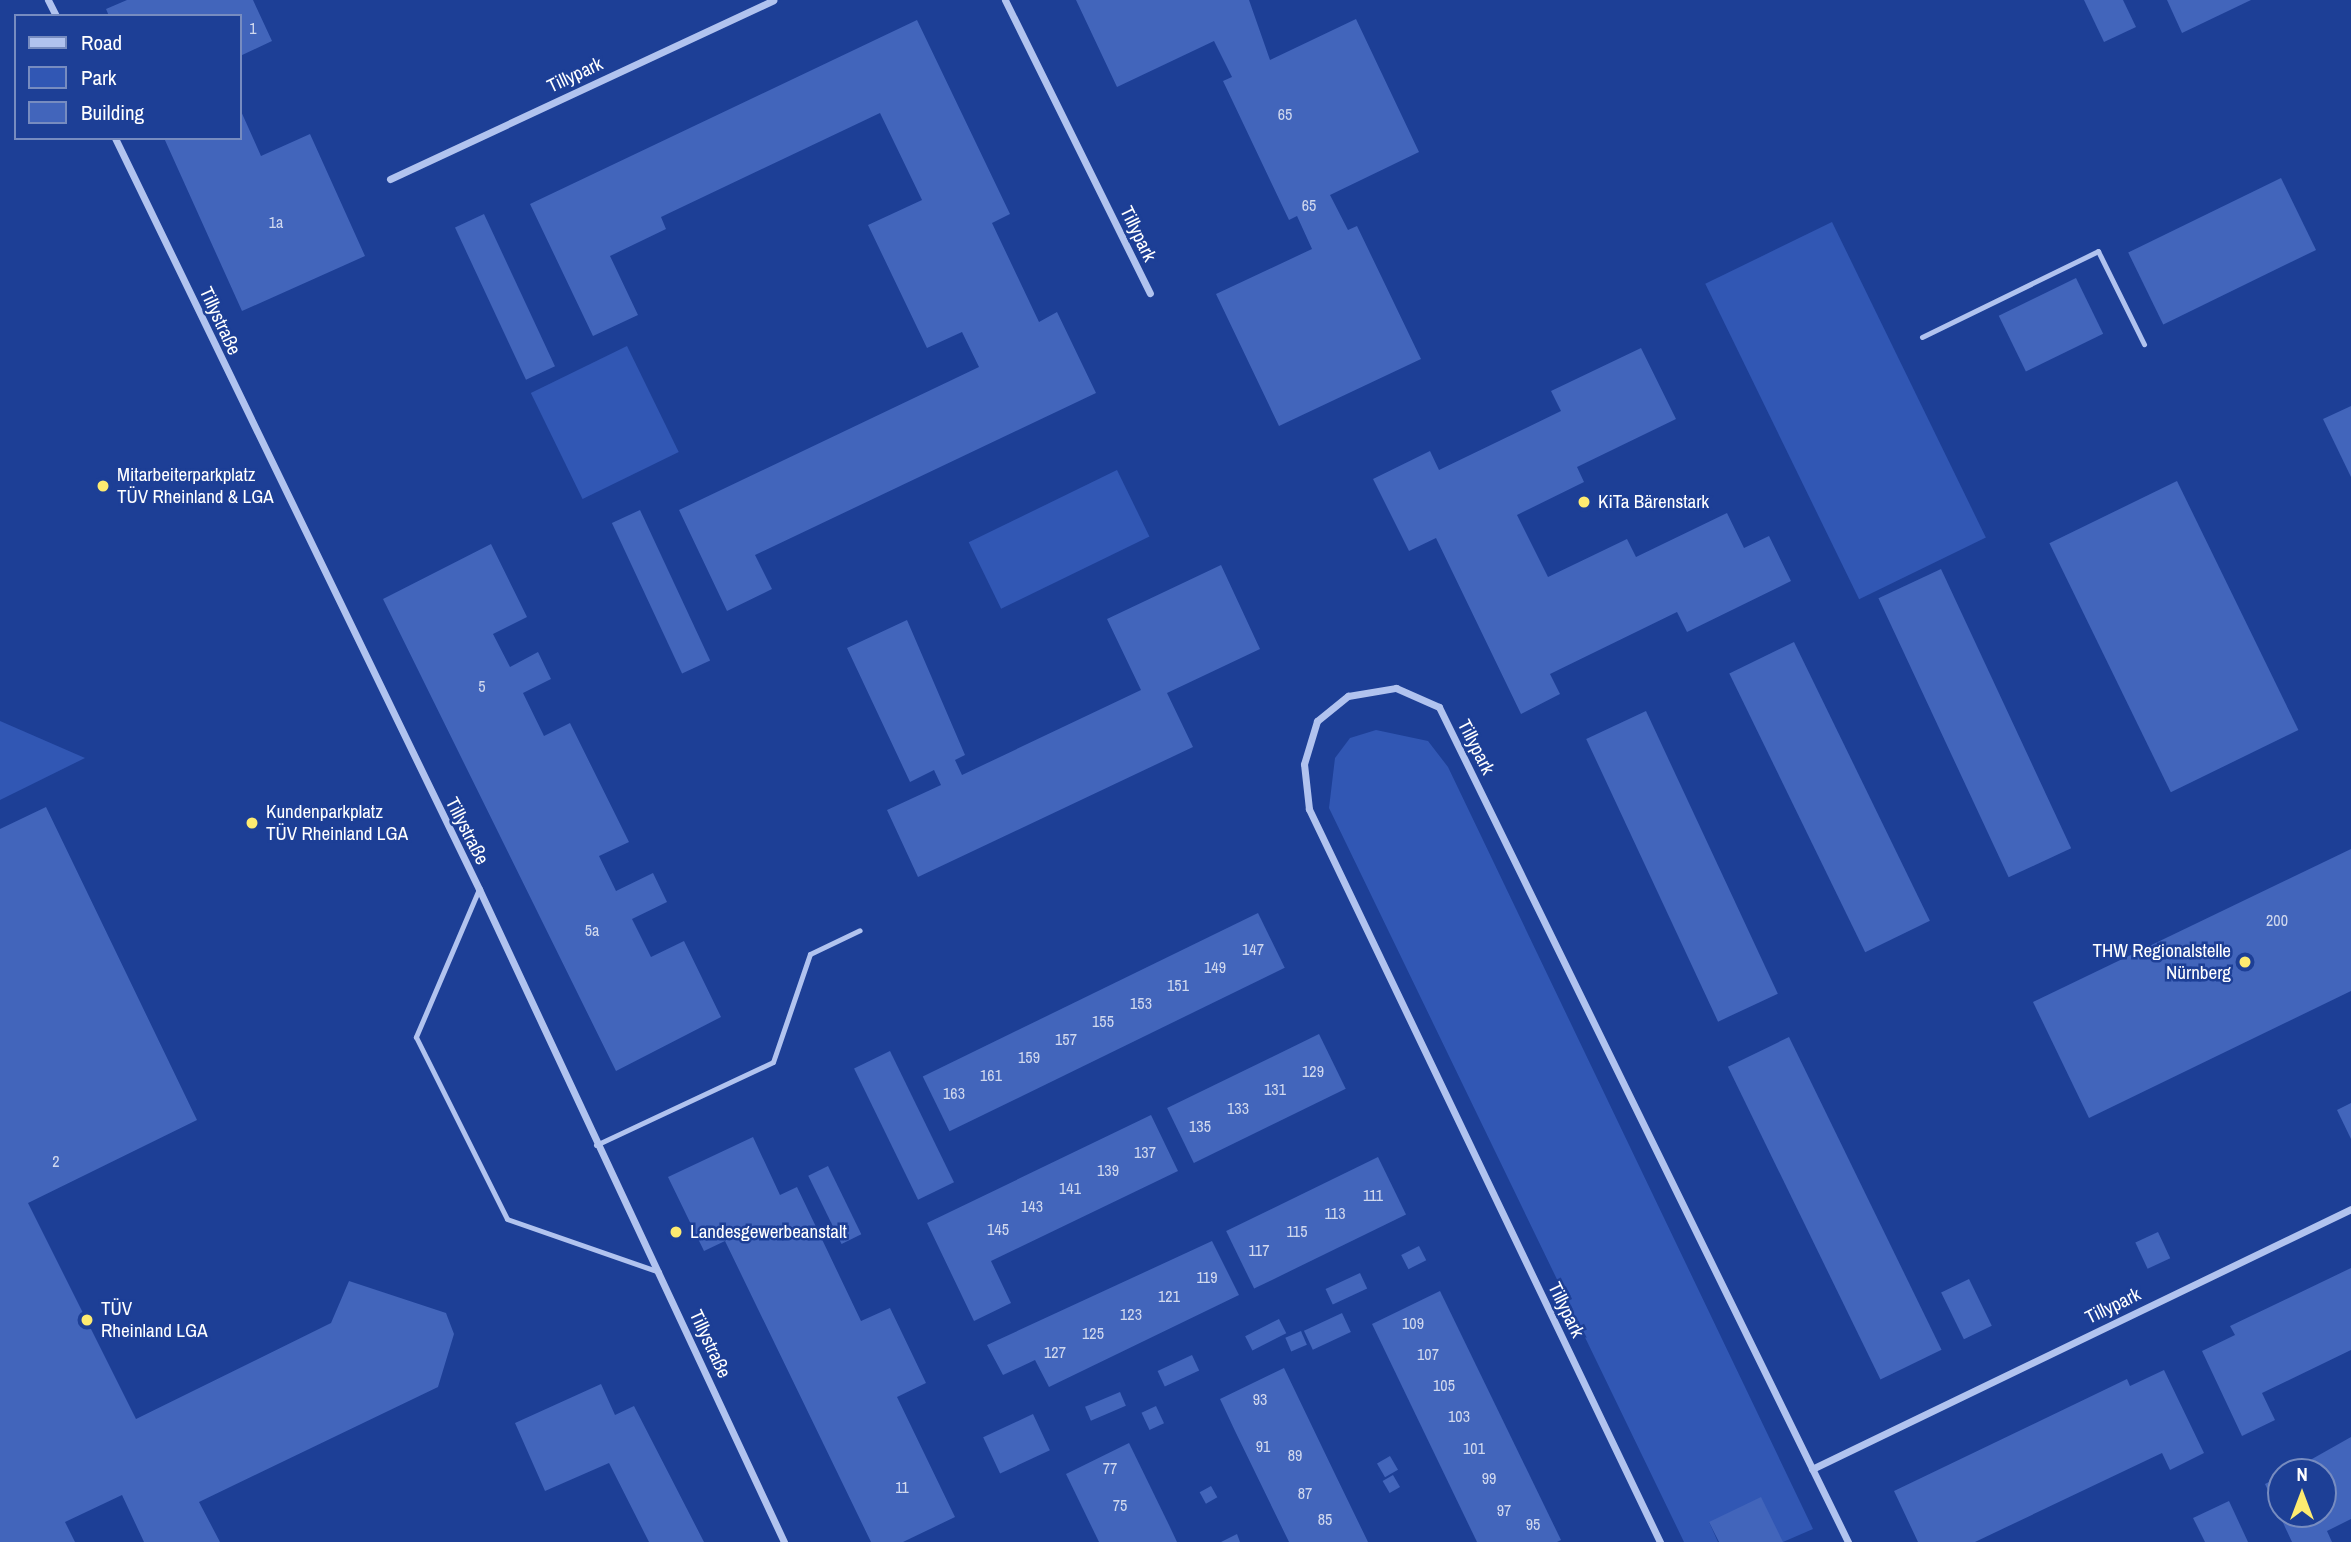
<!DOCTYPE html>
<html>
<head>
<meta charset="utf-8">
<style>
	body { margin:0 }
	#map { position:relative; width:2351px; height:1542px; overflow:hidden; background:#1d3f96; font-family:"Archivo Narrow",sans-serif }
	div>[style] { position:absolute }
	.green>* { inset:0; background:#3157b4; transform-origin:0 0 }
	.building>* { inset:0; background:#4265bb; transform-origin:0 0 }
	.lane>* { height:5px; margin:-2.5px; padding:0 2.5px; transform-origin:2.5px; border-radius:2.5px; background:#b1c3ef }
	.street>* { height:7px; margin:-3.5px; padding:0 3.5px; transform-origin:3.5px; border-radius:3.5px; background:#b1c3ef }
	.dots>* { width:19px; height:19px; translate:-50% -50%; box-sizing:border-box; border:4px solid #1d3f96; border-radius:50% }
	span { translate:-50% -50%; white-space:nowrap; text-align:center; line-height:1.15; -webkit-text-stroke:5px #1d3f96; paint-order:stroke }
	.number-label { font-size:16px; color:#d0d8ee }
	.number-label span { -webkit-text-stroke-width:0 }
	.street-label { font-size:19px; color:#fff }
	.poi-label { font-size:19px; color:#fff }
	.left { translate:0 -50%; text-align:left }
	.right { translate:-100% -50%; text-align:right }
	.legend { position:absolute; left:14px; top:14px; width:228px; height:126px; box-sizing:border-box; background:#1d3f96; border:2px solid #778cc0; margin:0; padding:9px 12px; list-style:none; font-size:21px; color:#fff }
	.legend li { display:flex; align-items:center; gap:14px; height:35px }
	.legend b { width:35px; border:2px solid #778cc0 }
	.north { position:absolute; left:2267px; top:1458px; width:70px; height:70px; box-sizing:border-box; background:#1d3f96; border:2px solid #778cc0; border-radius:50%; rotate:0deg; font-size:19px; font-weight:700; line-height:28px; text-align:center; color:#fff }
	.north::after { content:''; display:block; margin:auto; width:24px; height:32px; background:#feeb70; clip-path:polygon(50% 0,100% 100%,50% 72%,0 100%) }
</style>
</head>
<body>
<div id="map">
	<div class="green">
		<i style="left:1832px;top:222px;width:351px;height:141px;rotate:64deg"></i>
		<i style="left:627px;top:346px;width:118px;height:107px;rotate:64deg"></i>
		<i style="left:1117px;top:470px;width:74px;height:165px;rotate:64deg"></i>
		<i style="clip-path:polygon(0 721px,85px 758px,0 800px)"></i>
		<i style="clip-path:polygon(1376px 730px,1428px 741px,1448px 767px,1813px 1529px,1783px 1542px,1709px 1522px,1718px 1542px,1684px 1542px,1329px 808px,1335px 758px,1350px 738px)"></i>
	</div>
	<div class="building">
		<i style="clip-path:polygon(127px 0,253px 0,272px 41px,240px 56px,240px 16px,109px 16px,106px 9px)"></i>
		<i style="clip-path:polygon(1076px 0,1249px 0,1270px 60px,1356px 19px,1419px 152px,1330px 195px,1348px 230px,1357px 226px,1421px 359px,1279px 426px,1216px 294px,1312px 249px,1297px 216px,1289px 220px,1223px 81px,1232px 77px,1214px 41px,1117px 87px)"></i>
		<i style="clip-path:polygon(2084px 0,2123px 0,2136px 27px,2104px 42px)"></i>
		<i style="clip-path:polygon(2167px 0,2251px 0,2182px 33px)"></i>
		<i style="clip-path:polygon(917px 20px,1010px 214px,992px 223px,1039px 322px,1057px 312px,1096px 393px,755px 555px,772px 589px,727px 611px,679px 510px,979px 367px,962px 332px,927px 348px,868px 225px,922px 200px,880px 113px,661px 217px,666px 229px,610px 256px,638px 315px,593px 336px,530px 204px)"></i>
		<i style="clip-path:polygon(240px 109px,261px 156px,310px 134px,365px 256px,242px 311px,164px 138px,240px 138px)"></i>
		<i style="left:2281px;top:178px;width:80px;height:170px;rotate:64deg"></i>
		<i style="left:484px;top:214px;width:168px;height:32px;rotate:65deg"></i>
		<i style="left:2076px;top:278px;width:62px;height:86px;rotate:64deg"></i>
		<i style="clip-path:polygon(1641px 348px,1676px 419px,1577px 467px,1584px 482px,1517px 515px,1548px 577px,1627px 539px,1636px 557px,1727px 513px,1744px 548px,1769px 536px,1791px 581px,1687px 632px,1677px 612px,1550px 674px,1560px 694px,1521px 714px,1436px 538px,1409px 551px,1373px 479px,1430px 451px,1439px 470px,1561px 411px,1551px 391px)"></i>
		<i style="clip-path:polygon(2351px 406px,2351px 477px,2323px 419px)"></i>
		<i style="left:2177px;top:481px;width:277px;height:142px;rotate:64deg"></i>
		<i style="left:640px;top:510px;width:166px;height:31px;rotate:65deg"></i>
		<i style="clip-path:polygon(491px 544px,527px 617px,493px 634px,510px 667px,538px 652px,551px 679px,523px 693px,544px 736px,570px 723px,629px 842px,599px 856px,616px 891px,653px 873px,667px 902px,632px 919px,651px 957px,684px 941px,721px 1017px,616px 1071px,383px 599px)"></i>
		<i style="clip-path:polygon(1221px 565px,1260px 649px,1167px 693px,1193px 747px,918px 877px,887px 810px,941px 785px,934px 770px,910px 782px,847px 648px,907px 620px,965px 755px,955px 760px,962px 775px,1141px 690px,1107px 619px)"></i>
		<i style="left:1941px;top:569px;width:308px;height:69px;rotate:65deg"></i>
		<i style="left:1794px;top:642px;width:310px;height:72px;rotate:64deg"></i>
		<i style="left:1646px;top:711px;width:312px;height:66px;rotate:65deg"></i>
		<i style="clip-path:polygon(46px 807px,197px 1120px,28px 1203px,136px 1419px,331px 1323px,349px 1281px,446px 1313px,454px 1334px,438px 1387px,199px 1502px,220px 1542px,144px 1542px,122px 1495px,65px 1522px,75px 1542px,0 1542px,0 829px)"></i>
		<i style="clip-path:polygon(2351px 849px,2351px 991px,2089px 1118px,2033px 1002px)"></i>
		<i style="left:1258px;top:913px;width:61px;height:373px;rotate:64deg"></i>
		<i style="left:1319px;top:1034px;width:61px;height:169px;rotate:64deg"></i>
		<i style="left:1789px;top:1037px;width:348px;height:68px;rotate:64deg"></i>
		<i style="left:890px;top:1051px;width:146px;height:40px;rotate:64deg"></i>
		<i style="clip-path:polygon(2351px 1103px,2351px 1139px,2337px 1110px)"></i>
		<i style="clip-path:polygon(1151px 1115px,1178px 1171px,991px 1261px,1011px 1303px,974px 1321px,927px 1223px)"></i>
		<i style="clip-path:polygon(753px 1137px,780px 1195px,797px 1187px,861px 1321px,890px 1308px,926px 1383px,897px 1397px,955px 1517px,903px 1542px,871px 1542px,725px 1241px,704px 1251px,668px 1177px)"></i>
		<i style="left:1378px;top:1157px;width:64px;height:169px;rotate:64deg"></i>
		<i style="left:828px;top:1166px;width:76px;height:22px;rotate:64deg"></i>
		<i style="left:2158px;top:1232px;width:29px;height:25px;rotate:65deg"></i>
		<i style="clip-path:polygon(1212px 1241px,1239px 1295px,1049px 1387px,1035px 1360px,1003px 1375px,987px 1345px)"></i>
		<i style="left:1419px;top:1246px;width:16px;height:20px;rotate:63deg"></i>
		<i style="clip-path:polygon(2351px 1268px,2351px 1350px,2262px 1393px,2275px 1420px,2242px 1436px,2202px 1351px,2235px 1335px,2230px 1326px)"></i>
		<i style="left:1360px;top:1273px;width:17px;height:38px;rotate:65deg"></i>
		<i style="left:1969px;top:1279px;width:52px;height:31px;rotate:64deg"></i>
		<i style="clip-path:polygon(1440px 1291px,1561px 1540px,1557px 1542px,1477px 1542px,1372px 1324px)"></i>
		<i style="left:1342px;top:1313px;width:21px;height:42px;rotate:65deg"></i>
		<i style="left:1279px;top:1319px;width:16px;height:38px;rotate:63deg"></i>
		<i style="left:1301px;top:1331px;width:15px;height:17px;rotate:67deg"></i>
		<i style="left:1192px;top:1355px;width:17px;height:38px;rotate:65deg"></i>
		<i style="clip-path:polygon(1284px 1368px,1335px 1474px,1368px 1542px,1289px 1542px,1235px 1431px,1220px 1399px)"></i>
		<i style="clip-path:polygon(2164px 1370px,2204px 1453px,2170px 1470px,2162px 1453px,1975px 1542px,1918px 1542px,1894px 1491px,2127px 1379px,2130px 1386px)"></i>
		<i style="clip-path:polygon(601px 1384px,615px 1415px,634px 1406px,704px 1542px,649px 1542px,609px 1463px,545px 1491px,515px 1423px)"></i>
		<i style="left:1120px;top:1392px;width:15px;height:38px;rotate:67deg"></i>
		<i style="left:1156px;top:1406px;width:19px;height:16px;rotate:65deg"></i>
		<i style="left:1033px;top:1414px;width:40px;height:55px;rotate:65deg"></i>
		<i style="clip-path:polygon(2351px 1437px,2351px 1519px,2327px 1531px,2332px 1542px,2292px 1542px,2265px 1484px,2281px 1476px,2281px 1514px,2323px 1514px,2323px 1472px,2289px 1472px)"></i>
		<i style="clip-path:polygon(1129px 1443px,1169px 1525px,1177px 1542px,1099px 1542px,1066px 1474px)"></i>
		<i style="left:1390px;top:1456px;width:16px;height:15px;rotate:60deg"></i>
		<i style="left:1393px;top:1475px;width:14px;height:12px;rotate:60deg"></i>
		<i style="left:1211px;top:1486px;width:13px;height:13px;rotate:61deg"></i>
		<i style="clip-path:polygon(1761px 1497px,1783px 1542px,1719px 1542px,1709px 1522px)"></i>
		<i style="clip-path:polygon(2229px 1501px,2248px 1542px,2205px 1542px,2193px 1518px)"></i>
		<i style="clip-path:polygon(1237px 1534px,1240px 1542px,1221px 1542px)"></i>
	</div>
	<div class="lane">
		<i style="left:1922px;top:337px;width:196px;rotate:-26deg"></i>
		<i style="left:2098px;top:251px;width:104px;rotate:63.7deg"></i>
		<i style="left:479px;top:889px;width:161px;rotate:113.1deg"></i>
		<i style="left:416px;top:1037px;width:203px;rotate:63.4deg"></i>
		<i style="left:507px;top:1219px;width:161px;rotate:19.2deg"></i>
		<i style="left:596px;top:1145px;width:195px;rotate:-25.1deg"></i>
		<i style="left:773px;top:1062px;width:114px;rotate:-71.1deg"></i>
		<i style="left:810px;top:954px;width:55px;rotate:-25.6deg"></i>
	</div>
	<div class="street">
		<i style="left:48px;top:0;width:18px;rotate:63deg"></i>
		<i style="left:1005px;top:0;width:327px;rotate:63.7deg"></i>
		<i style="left:115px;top:138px;width:835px;rotate:64.14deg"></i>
		<i style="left:479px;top:889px;width:721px;rotate:64.96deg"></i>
		<i style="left:390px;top:179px;width:423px;rotate:-25deg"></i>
		<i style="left:1812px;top:1469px;width:598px;rotate:-25.75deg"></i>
		<i style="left:1660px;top:1542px;width:813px;rotate:-115.59deg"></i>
		<i style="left:1309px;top:809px;width:45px;rotate:-96.3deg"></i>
		<i style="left:1304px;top:764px;width:45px;rotate:-73.2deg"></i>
		<i style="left:1317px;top:721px;width:40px;rotate:-39deg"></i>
		<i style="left:1348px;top:696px;width:49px;rotate:-9.5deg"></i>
		<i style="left:1396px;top:688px;width:47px;rotate:23.8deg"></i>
		<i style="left:1439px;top:707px;width:930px;rotate:63.9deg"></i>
	</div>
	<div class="dots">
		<i style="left:103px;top:486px;background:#feeb70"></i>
		<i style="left:1584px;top:502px;background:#feeb70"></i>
		<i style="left:252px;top:823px;background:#feeb70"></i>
		<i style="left:2245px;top:962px;background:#feeb70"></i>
		<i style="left:676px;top:1232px;background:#feeb70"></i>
		<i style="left:87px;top:1320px;background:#feeb70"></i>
	</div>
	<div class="number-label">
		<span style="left:253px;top:28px">1</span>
		<span style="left:1285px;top:114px">65</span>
		<span style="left:1309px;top:205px">65</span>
		<span style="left:276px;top:222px">1a</span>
		<span style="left:482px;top:686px">5</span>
		<span style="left:2277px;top:920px">200</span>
		<span style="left:592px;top:930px">5a</span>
		<span style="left:1253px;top:949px">147</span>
		<span style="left:1215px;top:967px">149</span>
		<span style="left:1178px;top:985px">151</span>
		<span style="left:1141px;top:1003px">153</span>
		<span style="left:1103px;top:1021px">155</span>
		<span style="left:1066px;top:1039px">157</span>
		<span style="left:1029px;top:1057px">159</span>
		<span style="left:1313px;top:1071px">129</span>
		<span style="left:991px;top:1075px">161</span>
		<span style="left:1275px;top:1089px">131</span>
		<span style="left:954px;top:1093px">163</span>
		<span style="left:1238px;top:1108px">133</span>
		<span style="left:1200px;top:1126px">135</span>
		<span style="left:1145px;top:1152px">137</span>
		<span style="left:56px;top:1161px">2</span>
		<span style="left:1108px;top:1170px">139</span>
		<span style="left:1070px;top:1188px">141</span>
		<span style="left:1373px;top:1195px">111</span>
		<span style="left:1032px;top:1206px">143</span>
		<span style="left:1335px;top:1213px">113</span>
		<span style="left:998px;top:1229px">145</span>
		<span style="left:1297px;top:1231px">115</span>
		<span style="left:1259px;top:1250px">117</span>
		<span style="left:1207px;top:1277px">119</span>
		<span style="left:1169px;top:1296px">121</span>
		<span style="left:1131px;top:1314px">123</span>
		<span style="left:1413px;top:1323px">109</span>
		<span style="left:1093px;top:1333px">125</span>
		<span style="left:1055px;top:1352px">127</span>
		<span style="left:1428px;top:1354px">107</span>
		<span style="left:1444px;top:1385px">105</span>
		<span style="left:1260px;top:1399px">93</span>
		<span style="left:1459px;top:1416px">103</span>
		<span style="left:1263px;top:1446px">91</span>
		<span style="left:1474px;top:1448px">101</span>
		<span style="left:1295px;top:1455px">89</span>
		<span style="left:1110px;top:1468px">77</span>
		<span style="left:1489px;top:1478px">99</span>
		<span style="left:902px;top:1487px">11</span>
		<span style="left:1305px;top:1493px">87</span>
		<span style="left:1120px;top:1505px">75</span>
		<span style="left:1504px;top:1510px">97</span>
		<span style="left:1325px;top:1519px">85</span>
		<span style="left:1533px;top:1524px">95</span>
	</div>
	<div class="street-label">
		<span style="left:575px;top:75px;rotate:-25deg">Tillypark</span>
		<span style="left:1138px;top:234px;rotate:64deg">Tillypark</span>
		<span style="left:220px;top:321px;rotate:65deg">Tillystraße</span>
		<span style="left:1476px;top:747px;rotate:63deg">Tillypark</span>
		<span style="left:467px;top:831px;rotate:63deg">Tillystraße</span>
		<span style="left:2113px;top:1306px;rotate:-26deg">Tillypark</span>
		<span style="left:1566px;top:1310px;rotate:64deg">Tillypark</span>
		<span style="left:710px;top:1344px;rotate:65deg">Tillystraße</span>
	</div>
	<div class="poi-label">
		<span class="left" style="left:117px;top:486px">Mitarbeiterparkplatz<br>TÜV Rheinland &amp; LGA</span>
		<span class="left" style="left:1598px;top:502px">KiTa Bärenstark</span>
		<span class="left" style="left:266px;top:823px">Kundenparkplatz<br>TÜV Rheinland LGA</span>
		<span class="right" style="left:2231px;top:962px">THW Regionalstelle<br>Nürnberg</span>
		<span class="left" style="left:690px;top:1232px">Landesgewerbeanstalt</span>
		<span class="left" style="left:101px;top:1320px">TÜV<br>Rheinland LGA</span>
	</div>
	<ul class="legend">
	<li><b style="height:9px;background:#b1c3ef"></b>Road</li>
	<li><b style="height:19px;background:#3157b4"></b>Park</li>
	<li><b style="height:19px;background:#4265bb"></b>Building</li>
	</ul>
	<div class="north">N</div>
</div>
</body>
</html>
